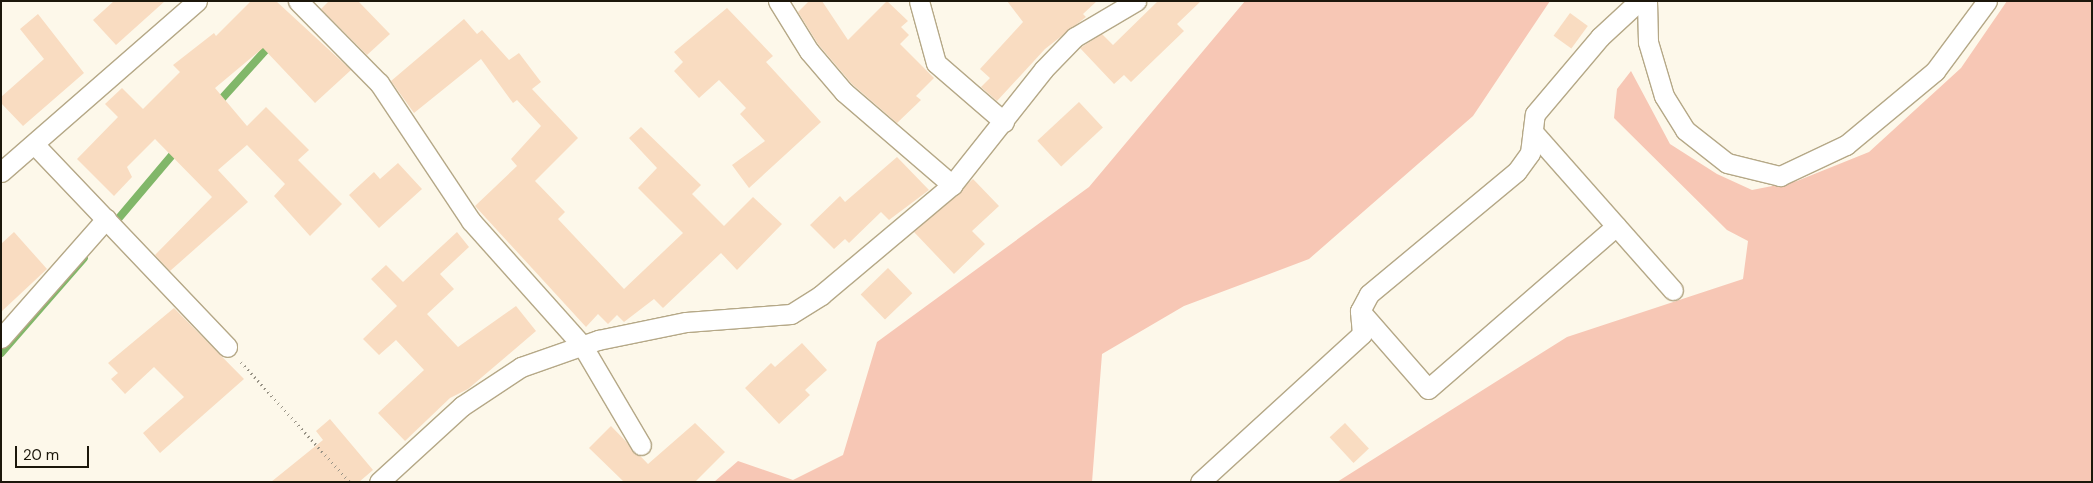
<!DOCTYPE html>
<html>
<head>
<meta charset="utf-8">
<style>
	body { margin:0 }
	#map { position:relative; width:2093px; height:483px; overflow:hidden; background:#fdf8ea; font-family:"DM Sans",sans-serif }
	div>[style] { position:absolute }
	.green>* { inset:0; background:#f7c7b5 }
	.stream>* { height:8px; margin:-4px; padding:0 4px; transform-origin:4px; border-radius:4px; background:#81b769 }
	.building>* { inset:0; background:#f9dcc1; transform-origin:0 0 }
	.path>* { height:3px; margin-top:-1.5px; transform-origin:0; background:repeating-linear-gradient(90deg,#979285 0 1px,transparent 0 5px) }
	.roads { filter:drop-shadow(1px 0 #b5a887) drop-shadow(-1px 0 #b5a887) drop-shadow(0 1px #b5a887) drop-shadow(0 -1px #b5a887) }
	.minor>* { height:19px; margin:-9.5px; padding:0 9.5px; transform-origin:9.5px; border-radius:9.5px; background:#fff }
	span { translate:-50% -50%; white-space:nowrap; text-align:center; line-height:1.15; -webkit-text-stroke:4px #fdf8ea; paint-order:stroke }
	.frame { position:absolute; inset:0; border:2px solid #1c170b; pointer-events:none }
	.scale { position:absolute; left:15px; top:446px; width:74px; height:22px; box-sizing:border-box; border:2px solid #1c170b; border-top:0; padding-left:6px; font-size:15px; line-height:18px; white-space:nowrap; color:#1c170b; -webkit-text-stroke:4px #fdf8ea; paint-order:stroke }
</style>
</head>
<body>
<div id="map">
	<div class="green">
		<i style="clip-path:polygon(1245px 1px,1550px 1px,1473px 116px,1309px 259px,1184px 306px,1102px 354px,1092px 482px,714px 482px,738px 461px,793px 480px,843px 455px,877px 342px,1089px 187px)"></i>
		<i style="clip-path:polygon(2007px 1px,2092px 1px,2092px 482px,1337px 482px,1567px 337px,1743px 279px,1748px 241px,1727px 230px,1614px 118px,1617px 89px,1631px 71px,1670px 144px,1717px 174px,1752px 190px,1797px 181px,1869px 152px,1961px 68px)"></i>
	</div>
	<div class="stream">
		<i style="left:217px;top:104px;width:81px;rotate:-48deg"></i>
		<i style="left:113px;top:225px;width:101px;rotate:-49.8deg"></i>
		<i style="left:1px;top:353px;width:126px;rotate:-48.9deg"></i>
	</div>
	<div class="building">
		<i style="clip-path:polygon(114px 1px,165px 1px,116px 45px,93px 20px)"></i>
		<i style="clip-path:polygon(251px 1px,276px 1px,351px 70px,315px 103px,263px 48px,215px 88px,247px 126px,266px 107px,309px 150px,298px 160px,342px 204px,310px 236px,274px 196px,285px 184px,247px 145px,218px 170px,248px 202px,170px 271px,155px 255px,212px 197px,155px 139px,127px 167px,132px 177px,114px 196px,77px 159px,118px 117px,105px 104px,122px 88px,143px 109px,180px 72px,173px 65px,214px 33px,216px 36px)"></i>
		<i style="clip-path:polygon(329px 1px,358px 1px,390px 34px,367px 55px,321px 9px)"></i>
		<i style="clip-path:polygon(809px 1px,822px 1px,848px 40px,887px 1px,908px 21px,901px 27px,909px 35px,900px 44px,934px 78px,916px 96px,921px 100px,897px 123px,852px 84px,818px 44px,798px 12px)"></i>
		<i style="clip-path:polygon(1007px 1px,1097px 1px,1083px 14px,1086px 17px,1045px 49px,997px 101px,981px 87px,990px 78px,980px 69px,1023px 22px)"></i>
		<i style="clip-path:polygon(1158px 1px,1201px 1px,1177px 24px,1184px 31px,1131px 82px,1124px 75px,1114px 84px,1080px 48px,1102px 34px,1113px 45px)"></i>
		<i style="clip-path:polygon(727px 8px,773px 56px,766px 62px,821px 122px,749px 188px,732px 165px,765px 141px,740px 114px,746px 108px,719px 80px,699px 98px,674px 71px,683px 62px,674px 52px)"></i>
		<i style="left:1570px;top:13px;width:22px;height:28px;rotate:36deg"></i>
		<i style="clip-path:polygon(38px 14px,84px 73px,23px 126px,1px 103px,1px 97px,44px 59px,20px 29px)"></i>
		<i style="clip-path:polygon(464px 19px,477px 34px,482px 30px,509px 60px,519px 53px,541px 82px,532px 89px,578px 138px,535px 181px,565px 212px,558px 219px,624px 289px,683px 233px,638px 188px,657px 168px,629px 138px,641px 127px,701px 185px,692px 194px,724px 226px,753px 197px,782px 224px,737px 270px,721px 253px,663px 308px,654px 299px,624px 322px,617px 315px,608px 324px,598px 314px,586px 327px,475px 206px,517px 166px,511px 159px,541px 126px,517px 100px,513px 103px,481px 59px,414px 113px,391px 81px)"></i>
		<i style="left:1079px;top:102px;width:35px;height:57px;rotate:47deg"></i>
		<i style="clip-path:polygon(897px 157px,929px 190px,889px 220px,881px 212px,849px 243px,845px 239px,834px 249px,810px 225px,840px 196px,845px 202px)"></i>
		<i style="clip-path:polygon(398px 163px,422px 189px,379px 228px,349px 195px,374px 172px,380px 179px)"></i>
		<i style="clip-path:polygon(973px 179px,999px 206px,972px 231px,985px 244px,954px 274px,914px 232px)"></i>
		<i style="clip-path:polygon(14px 232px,47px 269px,1px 312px,1px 244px)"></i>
		<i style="clip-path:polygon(457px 232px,469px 247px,440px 274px,454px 289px,427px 314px,458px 347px,516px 306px,536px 331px,468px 389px,450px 398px,405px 441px,378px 413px,424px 370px,396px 340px,379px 355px,363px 339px,397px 306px,371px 279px,386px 265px,403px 282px)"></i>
		<i style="left:888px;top:268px;width:35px;height:38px;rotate:46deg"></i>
		<i style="clip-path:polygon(174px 308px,244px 379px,160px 453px,143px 433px,184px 397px,154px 367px,125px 394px,111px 379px,118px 373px,108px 363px)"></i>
		<i style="clip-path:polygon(802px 343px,827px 370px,805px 390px,810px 395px,779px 424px,745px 388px,771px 363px,775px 367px)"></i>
		<i style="clip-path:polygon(330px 419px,373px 470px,359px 482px,271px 482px,323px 440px,316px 431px)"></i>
		<i style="clip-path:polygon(695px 423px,725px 452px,695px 482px,624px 482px,589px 448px,611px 426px,648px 464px)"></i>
		<i style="left:1345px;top:423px;width:35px;height:21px;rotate:47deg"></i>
	</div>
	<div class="path">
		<i style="left:241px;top:362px;width:162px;rotate:47.8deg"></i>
	</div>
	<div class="roads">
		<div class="minor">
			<i style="left:298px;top:1px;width:115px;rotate:45.4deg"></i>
			<i style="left:379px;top:83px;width:166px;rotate:56.3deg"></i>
			<i style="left:471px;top:221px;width:166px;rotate:48.2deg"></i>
			<i style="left:582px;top:345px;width:116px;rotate:59.5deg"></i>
			<i style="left:778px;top:1px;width:59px;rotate:58.2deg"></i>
			<i style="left:809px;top:51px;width:54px;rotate:49.5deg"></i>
			<i style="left:844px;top:92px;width:143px;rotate:40.7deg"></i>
			<i style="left:919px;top:1px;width:64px;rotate:74.7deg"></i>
			<i style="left:936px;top:63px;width:90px;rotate:40.9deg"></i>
			<i style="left:1647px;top:1px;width:41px;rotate:88.6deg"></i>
			<i style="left:1648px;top:42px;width:56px;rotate:73.5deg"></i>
			<i style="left:1664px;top:96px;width:40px;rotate:58deg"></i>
			<i style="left:1685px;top:130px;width:53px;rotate:38.2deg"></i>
			<i style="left:1727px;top:163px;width:55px;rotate:13.8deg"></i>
			<i style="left:1780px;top:176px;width:73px;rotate:-25.2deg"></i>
			<i style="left:1846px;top:145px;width:116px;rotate:-39.7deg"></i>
			<i style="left:1935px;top:71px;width:87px;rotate:-53.4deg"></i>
			<i style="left:1533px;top:132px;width:211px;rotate:48.5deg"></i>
			<i style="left:34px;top:144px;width:280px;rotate:46.4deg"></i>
			<i style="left:1px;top:172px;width:260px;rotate:-41.1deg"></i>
			<i style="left:1360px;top:311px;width:103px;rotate:48.9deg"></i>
			<i style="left:1428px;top:389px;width:249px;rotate:-40.9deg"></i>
			<i style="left:1px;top:338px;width:159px;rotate:-48.6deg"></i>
			<i style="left:379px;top:482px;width:113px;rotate:-42.5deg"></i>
			<i style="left:462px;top:406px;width:71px;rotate:-33.5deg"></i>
			<i style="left:521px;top:367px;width:82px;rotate:-19.3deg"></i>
			<i style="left:598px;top:340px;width:90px;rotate:-11.6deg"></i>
			<i style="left:686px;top:322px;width:105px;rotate:-4.4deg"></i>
			<i style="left:791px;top:314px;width:36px;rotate:-32deg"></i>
			<i style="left:821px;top:295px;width:171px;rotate:-40deg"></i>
			<i style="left:952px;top:185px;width:147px;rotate:-51.6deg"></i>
			<i style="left:1043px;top:70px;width:46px;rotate:-45.9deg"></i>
			<i style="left:1075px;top:37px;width:71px;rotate:-30.5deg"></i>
			<i style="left:1200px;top:482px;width:219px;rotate:-42.4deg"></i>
			<i style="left:1362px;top:334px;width:23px;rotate:-95deg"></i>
			<i style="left:1360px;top:311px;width:19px;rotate:-62deg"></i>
			<i style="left:1369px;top:294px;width:192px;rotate:-39.7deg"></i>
			<i style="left:1517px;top:171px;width:22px;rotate:-54deg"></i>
			<i style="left:1530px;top:153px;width:39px;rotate:-83deg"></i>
			<i style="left:1535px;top:114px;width:101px;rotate:-49.8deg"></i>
			<i style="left:1600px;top:37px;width:53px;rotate:-42.7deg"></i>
		</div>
	</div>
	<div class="frame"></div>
	<div class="scale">20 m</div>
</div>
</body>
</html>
